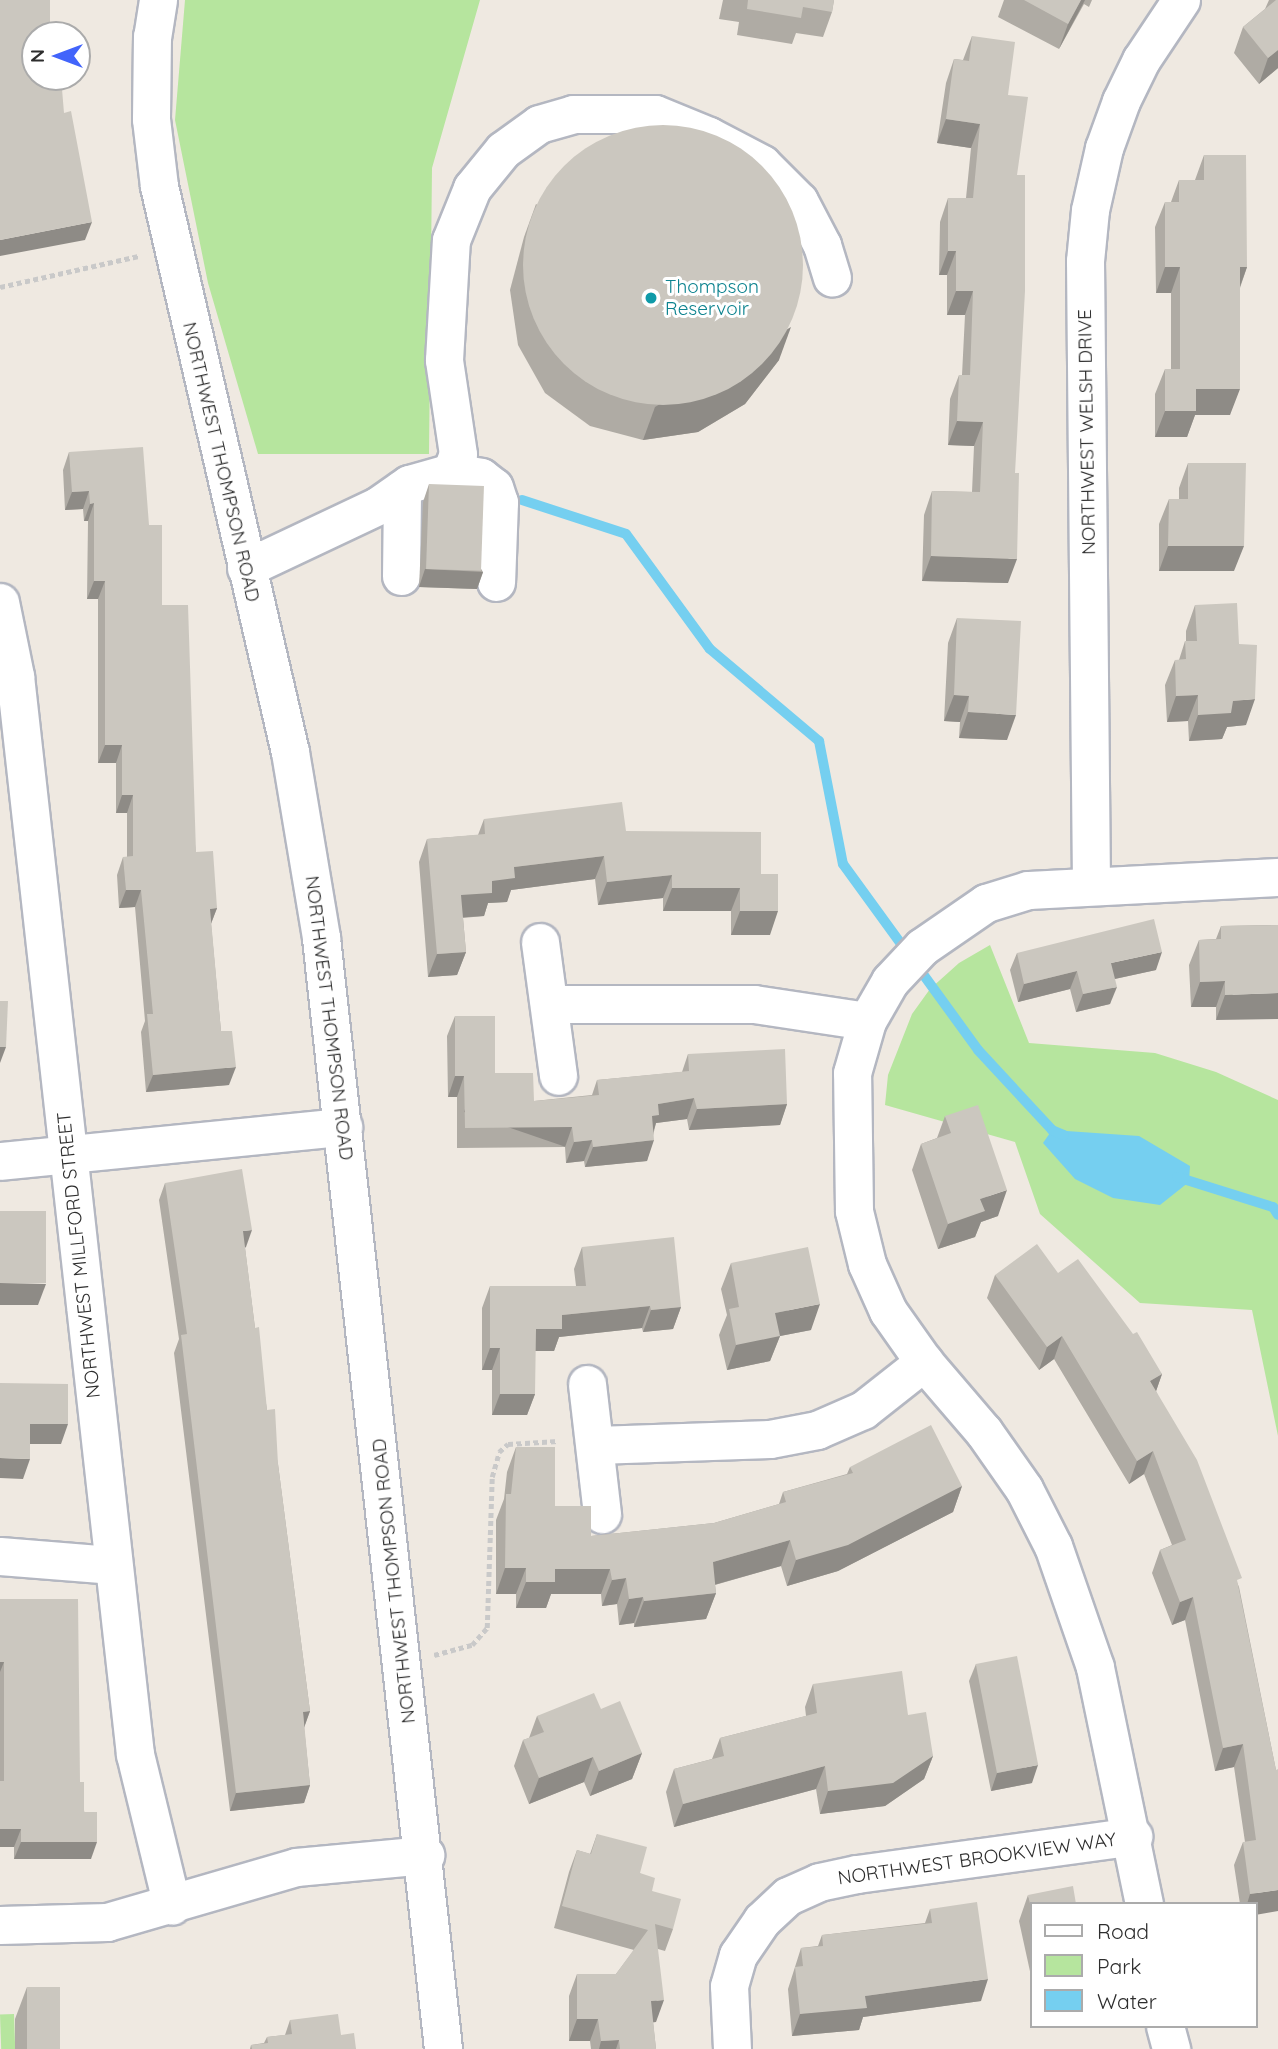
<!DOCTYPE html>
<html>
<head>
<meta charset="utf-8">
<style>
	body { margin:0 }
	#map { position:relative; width:1278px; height:2049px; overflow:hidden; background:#efe9e1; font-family:Quicksand,sans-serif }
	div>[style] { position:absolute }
	.green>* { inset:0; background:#b6e59e; transform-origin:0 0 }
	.water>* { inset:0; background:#75cff0 }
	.stream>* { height:10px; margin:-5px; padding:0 5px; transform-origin:5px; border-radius:5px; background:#75cff0 }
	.path>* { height:4.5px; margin-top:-2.25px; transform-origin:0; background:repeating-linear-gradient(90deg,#c9c9c9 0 5px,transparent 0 8.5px) }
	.roads { filter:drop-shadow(2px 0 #b4b7c1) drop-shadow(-2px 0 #b4b7c1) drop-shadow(0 2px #b4b7c1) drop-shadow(0 -2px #b4b7c1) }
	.minor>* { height:37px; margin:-18.5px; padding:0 18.5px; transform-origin:18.5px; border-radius:18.5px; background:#fff }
	.wall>* { inset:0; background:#afaba4 }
	.shaded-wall>* { inset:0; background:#8e8b86; transform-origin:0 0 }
	.building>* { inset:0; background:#cbc7bf; transform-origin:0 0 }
	.round { border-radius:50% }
	.dots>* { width:19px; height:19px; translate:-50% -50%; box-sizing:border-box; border:4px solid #fff; border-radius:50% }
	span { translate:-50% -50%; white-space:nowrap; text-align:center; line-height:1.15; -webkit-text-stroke:6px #fff; paint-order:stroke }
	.culture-label { font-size:19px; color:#0d838f }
	.left { translate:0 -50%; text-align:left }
	.street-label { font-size:19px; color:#2e2e2e }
	.legend { position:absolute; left:1030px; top:1902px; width:228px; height:126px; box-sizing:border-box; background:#fff; border:2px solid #ababab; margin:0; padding:9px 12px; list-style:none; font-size:21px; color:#2e2e2e }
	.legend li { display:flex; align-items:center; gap:14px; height:35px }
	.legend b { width:35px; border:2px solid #ababab }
	.north { position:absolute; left:21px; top:21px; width:70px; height:70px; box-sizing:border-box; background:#fff; border:2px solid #ababab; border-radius:50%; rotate:270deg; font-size:19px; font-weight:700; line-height:28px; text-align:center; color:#2e2e2e }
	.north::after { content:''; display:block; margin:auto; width:24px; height:32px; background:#4264fb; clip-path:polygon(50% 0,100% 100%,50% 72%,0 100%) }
</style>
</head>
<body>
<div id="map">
	<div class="green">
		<i style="clip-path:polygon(185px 0,480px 0,432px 168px,429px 454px,258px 454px,208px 283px,175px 120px)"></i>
		<i style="clip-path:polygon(990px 945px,1029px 1043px,1155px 1053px,1216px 1072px,1278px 1100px,1278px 1436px,1252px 1310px,1140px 1303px,1040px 1214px,1015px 1142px,885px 1105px,888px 1075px,912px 1014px,930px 989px,959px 963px)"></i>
		<i style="left:14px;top:2014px;width:35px;height:14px;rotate:88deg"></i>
	</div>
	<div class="water">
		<i style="clip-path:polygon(1052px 1130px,1139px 1136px,1190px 1166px,1189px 1182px,1160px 1205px,1113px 1198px,1075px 1179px,1043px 1143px)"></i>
	</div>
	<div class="stream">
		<i style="left:522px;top:500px;width:109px;rotate:18.1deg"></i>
		<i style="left:626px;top:534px;width:142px;rotate:53.9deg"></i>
		<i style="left:710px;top:649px;width:143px;rotate:40.2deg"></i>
		<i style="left:819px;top:741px;width:125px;rotate:79deg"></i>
		<i style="left:843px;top:864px;width:230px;rotate:54deg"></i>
		<i style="left:978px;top:1050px;width:109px;rotate:47.2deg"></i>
		<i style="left:1052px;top:1130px;width:13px;rotate:23deg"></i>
		<i style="left:1177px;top:1177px;width:101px;rotate:17.4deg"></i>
		<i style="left:1273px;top:1207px;width:9px;rotate:58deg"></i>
	</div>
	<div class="path">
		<i style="left:0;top:287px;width:142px;rotate:-12.6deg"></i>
		<i style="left:434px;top:1655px;width:39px;rotate:-15deg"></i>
		<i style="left:472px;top:1645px;width:23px;rotate:-49deg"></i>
		<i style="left:487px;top:1628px;width:151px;rotate:-88.1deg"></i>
		<i style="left:492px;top:1477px;width:26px;rotate:-74deg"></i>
		<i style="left:499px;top:1452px;width:12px;rotate:-42deg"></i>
		<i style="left:508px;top:1444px;width:50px;rotate:-3.4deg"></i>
	</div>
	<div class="roads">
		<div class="minor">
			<i style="left:158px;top:0;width:36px;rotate:99deg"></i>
			<i style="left:152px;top:36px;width:83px;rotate:90.7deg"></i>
			<i style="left:151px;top:119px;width:67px;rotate:83.2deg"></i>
			<i style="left:159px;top:186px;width:581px;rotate:76.97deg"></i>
			<i style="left:290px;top:752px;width:189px;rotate:80.5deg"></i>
			<i style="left:321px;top:938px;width:1118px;rotate:83.73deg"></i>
			<i style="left:451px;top:472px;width:30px;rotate:9deg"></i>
			<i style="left:481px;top:477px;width:16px;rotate:38deg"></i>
			<i style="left:494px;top:487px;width:16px;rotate:72deg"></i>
			<i style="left:499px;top:502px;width:80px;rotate:92.1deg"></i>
			<i style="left:246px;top:568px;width:147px;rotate:-25.3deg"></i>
			<i style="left:379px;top:505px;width:37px;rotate:-35deg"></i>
			<i style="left:409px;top:484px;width:44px;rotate:-15.9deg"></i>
			<i style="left:451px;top:472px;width:19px;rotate:-69deg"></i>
			<i style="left:458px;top:454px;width:95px;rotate:-98.5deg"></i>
			<i style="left:444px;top:360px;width:120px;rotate:-86.7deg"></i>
			<i style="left:451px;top:240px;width:56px;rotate:-68deg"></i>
			<i style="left:472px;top:188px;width:49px;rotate:-50.8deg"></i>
			<i style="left:503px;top:150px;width:44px;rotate:-35.8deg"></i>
			<i style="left:539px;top:124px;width:35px;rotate:-16deg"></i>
			<i style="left:573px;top:114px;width:82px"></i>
			<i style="left:655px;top:114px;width:58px;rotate:22.2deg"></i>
			<i style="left:709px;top:136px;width:60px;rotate:27.8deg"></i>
			<i style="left:762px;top:164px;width:52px;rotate:45deg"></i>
			<i style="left:799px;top:201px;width:50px;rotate:62.4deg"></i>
			<i style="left:822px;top:245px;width:34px;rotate:73deg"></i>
			<i style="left:401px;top:576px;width:87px;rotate:-89.3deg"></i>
			<i style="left:0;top:602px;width:76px;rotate:78.5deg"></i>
			<i style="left:15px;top:676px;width:1085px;rotate:83.65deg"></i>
			<i style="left:135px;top:1754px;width:156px;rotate:76.3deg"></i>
			<i style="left:1091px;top:885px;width:624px;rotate:-90.55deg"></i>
			<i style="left:1085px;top:261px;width:51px;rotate:-84.4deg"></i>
			<i style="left:1090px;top:210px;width:64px;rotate:-77.3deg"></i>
			<i style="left:1104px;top:148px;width:50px;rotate:-70.1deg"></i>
			<i style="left:1121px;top:101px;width:46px;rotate:-64deg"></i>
			<i style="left:1141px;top:60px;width:72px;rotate:-56.3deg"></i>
			<i style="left:540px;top:942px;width:135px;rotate:82.3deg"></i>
			<i style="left:550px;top:1004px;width:204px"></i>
			<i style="left:754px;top:1004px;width:114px;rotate:8.6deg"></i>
			<i style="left:0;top:1161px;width:345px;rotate:-5.7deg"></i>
			<i style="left:587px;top:1384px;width:131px;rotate:83.4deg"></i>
			<i style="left:596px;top:1445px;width:174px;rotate:-2deg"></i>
			<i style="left:770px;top:1439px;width:48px;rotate:-10.8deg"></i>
			<i style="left:817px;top:1430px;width:50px;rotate:-23.5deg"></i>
			<i style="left:863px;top:1410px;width:78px;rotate:-38.2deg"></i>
			<i style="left:0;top:1556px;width:111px;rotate:4.6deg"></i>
			<i style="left:1144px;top:1904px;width:242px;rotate:-101.7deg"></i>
			<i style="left:1095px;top:1667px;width:128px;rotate:-109.1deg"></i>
			<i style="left:1053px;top:1546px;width:64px;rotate:-117deg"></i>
			<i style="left:1024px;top:1489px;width:70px;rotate:-125.1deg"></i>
			<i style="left:984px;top:1432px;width:92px;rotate:-130.6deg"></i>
			<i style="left:924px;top:1362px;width:62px;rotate:-125.2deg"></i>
			<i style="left:888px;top:1311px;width:51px;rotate:-114.1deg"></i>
			<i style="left:867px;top:1264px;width:55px;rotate:-103.8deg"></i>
			<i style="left:854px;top:1211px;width:138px;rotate:-90.8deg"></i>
			<i style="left:852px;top:1073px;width:54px;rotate:-73.9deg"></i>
			<i style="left:867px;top:1021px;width:46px;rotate:-60.1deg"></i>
			<i style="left:890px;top:981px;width:47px;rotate:-46.7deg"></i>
			<i style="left:922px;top:947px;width:78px;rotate:-34.5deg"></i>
			<i style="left:986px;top:903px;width:44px;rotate:-17.2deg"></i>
			<i style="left:1028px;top:890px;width:250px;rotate:-3deg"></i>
			<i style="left:0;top:1925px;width:107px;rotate:-1.6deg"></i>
			<i style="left:107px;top:1922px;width:197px;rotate:-16.2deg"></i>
			<i style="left:296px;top:1867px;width:130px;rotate:-5.3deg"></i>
			<i style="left:1165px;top:2026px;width:24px;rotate:75deg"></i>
			<i style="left:732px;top:2049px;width:63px;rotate:-92.7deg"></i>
			<i style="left:729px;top:1986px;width:32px;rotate:-74deg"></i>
			<i style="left:738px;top:1955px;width:42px;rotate:-55.6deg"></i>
			<i style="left:762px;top:1920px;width:35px;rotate:-43deg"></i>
			<i style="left:788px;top:1896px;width:34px;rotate:-24deg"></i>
			<i style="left:819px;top:1882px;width:39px;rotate:-12deg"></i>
			<i style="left:857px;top:1874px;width:279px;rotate:-7.8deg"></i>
		</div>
	</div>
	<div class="wall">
		<i style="clip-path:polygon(723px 0,834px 0,832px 12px,823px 37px,796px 33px,792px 44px,737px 35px,739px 22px,719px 19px)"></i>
		<i style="clip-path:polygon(1004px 0,1092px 0,1089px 7px,1084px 4px,1059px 49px,998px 17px)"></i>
		<i style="clip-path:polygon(1269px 0,1278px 0,1278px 68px,1259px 84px,1234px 53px,1243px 27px,1265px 9px)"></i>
		<i style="clip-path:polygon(972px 36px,1008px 95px,1017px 175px,1008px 583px,922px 581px,924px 515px,932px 491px,972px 492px,974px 446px,948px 445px,950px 399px,959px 375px,962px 375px,965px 315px,947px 315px,947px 275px,939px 275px,940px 222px,948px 198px,966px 198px,971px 148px,937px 143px,946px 83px,954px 59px,963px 60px)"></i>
		<i style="clip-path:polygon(1204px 155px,1247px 267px,1240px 288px,1230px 415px,1195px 415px,1187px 437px,1155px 437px,1155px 394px,1165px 369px,1171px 369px,1171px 293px,1156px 293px,1155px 227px,1165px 202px,1171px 202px,1179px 180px,1195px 180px)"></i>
		<i style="clip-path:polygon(536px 204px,779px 360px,745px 404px,698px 432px,643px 440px,590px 426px,545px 393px,518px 345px,510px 290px,524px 237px)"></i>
		<i style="clip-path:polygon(69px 452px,149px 525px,162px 605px,196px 852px,217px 908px,211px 924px,221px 1031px,229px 1085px,146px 1092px,141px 1032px,145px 1021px,135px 907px,119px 908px,117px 875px,123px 857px,127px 857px,127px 813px,116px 813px,116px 763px,98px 763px,98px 599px,87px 599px,88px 521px,84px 521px,83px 509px,65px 510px,63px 470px)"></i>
		<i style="clip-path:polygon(1188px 463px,1234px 571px,1159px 571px,1159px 524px,1169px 499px,1179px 499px,1179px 488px)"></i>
		<i style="clip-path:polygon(429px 484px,483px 572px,477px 589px,419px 587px,423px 502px)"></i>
		<i style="clip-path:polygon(1195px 605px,1239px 644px,1246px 725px,1227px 727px,1222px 739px,1189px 741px,1188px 721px,1167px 722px,1165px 685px,1175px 660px,1179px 660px,1185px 641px,1186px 641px,1186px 631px)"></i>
		<i style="clip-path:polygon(957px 618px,1007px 740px,959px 738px,960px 722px,944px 721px,948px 643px)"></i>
		<i style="clip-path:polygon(484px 819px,626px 831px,761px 874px,770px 935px,731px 935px,731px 911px,663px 911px,663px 898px,598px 905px,595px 879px,511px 890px,507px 902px,488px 903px,484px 916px,463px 918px,466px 952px,457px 975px,428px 977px,419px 862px,427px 839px,478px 835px)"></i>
		<i style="clip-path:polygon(1278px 925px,1216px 1020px,1216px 1007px,1191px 1007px,1189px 965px,1199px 940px,1216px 939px,1221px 926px)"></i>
		<i style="clip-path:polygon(1017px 953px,1156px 970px,1115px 979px,1110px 1004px,1076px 1012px,1070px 989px,1018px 1002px,1010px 970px)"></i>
		<i style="clip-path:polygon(455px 1016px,495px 1073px,534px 1101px,592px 1095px,597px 1080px,682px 1072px,688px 1054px,787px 1104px,780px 1125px,689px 1130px,687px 1119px,656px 1123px,647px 1161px,585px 1167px,584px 1161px,566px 1163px,565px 1147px,457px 1148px,457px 1097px,448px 1097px,447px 1036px)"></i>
		<i style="clip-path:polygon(945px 1116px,998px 1216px,981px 1222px,975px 1237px,938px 1249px,912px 1170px,921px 1144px,937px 1138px)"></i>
		<i style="clip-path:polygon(165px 1183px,246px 1247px,245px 1248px,255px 1328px,267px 1410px,278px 1464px,310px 1711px,304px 1727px,310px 1785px,304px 1803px,230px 1811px,174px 1353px,179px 1339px,159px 1200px)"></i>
		<i style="clip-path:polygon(582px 1247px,681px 1307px,673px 1329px,643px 1332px,642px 1328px,559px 1337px,554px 1351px,535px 1351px,535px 1394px,527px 1415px,492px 1415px,492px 1370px,482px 1370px,482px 1308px,490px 1286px,576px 1286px,574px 1269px)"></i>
		<i style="clip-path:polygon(731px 1263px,811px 1330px,780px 1336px,770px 1361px,727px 1370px,719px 1335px,727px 1315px,721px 1289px)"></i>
		<i style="clip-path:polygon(1058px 1273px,1162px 1374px,1156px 1391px,1239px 1587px,1276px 1770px,1255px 1904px,1240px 1904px,1234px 1865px,1243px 1842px,1245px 1842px,1234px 1767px,1215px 1771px,1185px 1620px,1172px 1625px,1152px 1573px,1160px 1550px,1172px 1545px,1144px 1474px,1129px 1484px,1054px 1359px,1039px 1370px,987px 1298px,995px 1275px)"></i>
		<i style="clip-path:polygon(516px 1447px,555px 1506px,591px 1536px,714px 1523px,779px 1504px,783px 1492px,847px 1474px,850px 1467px,962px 1486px,953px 1512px,838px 1571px,787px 1586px,781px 1566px,715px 1585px,716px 1593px,706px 1619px,634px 1627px,634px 1623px,619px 1625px,617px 1604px,602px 1606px,601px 1594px,551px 1594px,546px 1608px,516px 1608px,516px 1594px,496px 1594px,496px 1520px,504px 1499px,507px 1472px)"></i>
		<i style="clip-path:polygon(0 1599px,80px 1782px,91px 1859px,14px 1859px,14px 1847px,0 1847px)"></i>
		<i style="clip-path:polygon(976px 1664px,1032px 1783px,991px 1791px,969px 1681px)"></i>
		<i style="clip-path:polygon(813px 1684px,908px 1715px,933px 1756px,924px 1779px,885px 1806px,820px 1814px,816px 1789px,674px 1827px,666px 1792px,674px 1769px,712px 1759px,720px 1738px,806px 1716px,805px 1707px)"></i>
		<i style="clip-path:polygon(601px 1709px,642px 1753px,632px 1779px,590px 1796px,584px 1782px,529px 1804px,514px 1766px,523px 1740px,529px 1738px,537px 1716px)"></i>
		<i style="clip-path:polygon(597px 1834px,640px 1873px,652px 1891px,673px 1929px,665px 1951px,658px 1949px,656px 2022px,653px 2022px,656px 2049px,591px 2049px,590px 2041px,569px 2041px,569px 1996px,577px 1974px,616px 1974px,634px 1950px,554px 1928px,569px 1872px,577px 1850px,590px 1854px)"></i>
		<i style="clip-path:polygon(1028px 1895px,1031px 1904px,1031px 1976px,1019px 1921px)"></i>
		<i style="clip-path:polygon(930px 1909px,981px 2001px,863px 2017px,859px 2030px,792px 2036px,788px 1989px,801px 1948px,818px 1946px,822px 1935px,925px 1923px)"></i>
		<i style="clip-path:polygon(27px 1987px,60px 2049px,15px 2049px,15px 2019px)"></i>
		<i style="clip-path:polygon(290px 2020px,341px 2035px,356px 2049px,250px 2049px,251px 2045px,264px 2043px,267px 2037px,285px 2035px)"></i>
	</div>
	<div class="shaded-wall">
		<i style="clip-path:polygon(1081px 0,1085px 0,1059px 49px,1068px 24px)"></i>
		<i style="clip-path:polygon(1278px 50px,1278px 68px,1259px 84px,1268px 58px)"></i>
		<i style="clip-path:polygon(946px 119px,980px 124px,971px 148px,937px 143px)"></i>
		<i style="clip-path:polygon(92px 222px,85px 240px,0 256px,0 240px)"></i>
		<i style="clip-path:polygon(948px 251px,956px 251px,947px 275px,939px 275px)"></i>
		<i style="clip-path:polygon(1165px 267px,1180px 267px,1171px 293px,1156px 293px)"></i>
		<i style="clip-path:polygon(1240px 267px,1247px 267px,1238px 292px)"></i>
		<i style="clip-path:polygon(956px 291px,973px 291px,965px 315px,947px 315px)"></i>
		<i style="clip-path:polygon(791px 327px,779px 360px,745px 404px,698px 432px,643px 440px,655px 407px)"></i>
		<i style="clip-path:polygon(1196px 389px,1240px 389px,1230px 415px,1195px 415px,1187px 437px,1155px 437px,1165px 411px)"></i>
		<i style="clip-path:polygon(957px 421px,983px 422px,974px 446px,948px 445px)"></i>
		<i style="clip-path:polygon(89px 491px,83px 509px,65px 510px,72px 492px)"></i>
		<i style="clip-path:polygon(94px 503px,88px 521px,84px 521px,90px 504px)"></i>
		<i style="clip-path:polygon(1168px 546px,1244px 546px,1234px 571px,1159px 571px)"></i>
		<i style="clip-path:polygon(931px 556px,1017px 559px,1008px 583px,922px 581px)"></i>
		<i style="clip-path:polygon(425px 569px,483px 572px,477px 589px,419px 587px)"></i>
		<i style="clip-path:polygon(94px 581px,105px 581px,98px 599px,87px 599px)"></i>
		<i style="clip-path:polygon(954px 695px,969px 696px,960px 722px,944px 721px)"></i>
		<i style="clip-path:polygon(1198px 695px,1188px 721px,1167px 722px,1176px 696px)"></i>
		<i style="clip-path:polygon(1255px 699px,1246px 725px,1227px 727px,1222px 739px,1189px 741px,1198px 715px,1233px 701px)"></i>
		<i style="clip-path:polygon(968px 712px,1016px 715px,1007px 740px,959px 738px)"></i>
		<i style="clip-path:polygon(105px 745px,122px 745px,116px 763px,98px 763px)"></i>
		<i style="clip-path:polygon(122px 795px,133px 795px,127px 813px,116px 813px)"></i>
		<i style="clip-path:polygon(604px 856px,595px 879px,511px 890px,507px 902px,488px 903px,484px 916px,452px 918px,461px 895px,492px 881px,514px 867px)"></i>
		<i style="clip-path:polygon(672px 875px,663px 898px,598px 905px,607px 882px)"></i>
		<i style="clip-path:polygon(672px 888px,740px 888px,731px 911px,663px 911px)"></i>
		<i style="clip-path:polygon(126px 890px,141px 890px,135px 907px,119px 908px)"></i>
		<i style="clip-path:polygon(217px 908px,210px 926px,210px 909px)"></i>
		<i style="clip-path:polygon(740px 911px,778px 911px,770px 935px,731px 935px)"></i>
		<i style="clip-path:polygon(466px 952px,457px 975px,428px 977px,437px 954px)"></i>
		<i style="clip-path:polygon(1162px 952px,1156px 970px,1105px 981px,1111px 963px)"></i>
		<i style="clip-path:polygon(1077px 971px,1070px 989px,1018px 1002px,1024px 984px)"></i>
		<i style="clip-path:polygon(1225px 981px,1216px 1007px,1191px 1007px,1200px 982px)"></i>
		<i style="clip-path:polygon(1117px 987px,1110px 1004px,1076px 1012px,1083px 994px)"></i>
		<i style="clip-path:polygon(1278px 993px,1278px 1019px,1216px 1020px,1225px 995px)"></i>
		<i style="clip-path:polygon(0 1047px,6px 1047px,0 1063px)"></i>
		<i style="clip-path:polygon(236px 1067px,229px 1085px,146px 1092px,153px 1075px)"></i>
		<i style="clip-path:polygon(455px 1076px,464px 1076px,457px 1097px,448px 1097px)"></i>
		<i style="clip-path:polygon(694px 1098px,687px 1119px,656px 1123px,652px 1136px,652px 1116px,658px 1104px)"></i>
		<i style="clip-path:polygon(787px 1104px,780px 1125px,689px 1130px,697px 1109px)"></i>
		<i style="left:572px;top:1127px;width:21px;height:107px;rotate:109deg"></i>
		<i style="clip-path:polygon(592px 1140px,584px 1161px,566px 1163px,574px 1142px)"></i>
		<i style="clip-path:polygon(654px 1140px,647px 1161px,585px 1167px,593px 1147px)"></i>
		<i style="clip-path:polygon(1007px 1190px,998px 1216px,981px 1222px,975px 1237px,938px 1249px,948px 1224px,980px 1199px)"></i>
		<i style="clip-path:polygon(252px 1230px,246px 1247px,236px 1249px,243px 1231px)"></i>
		<i style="clip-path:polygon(0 1283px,46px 1284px,38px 1305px,0 1305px)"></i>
		<i style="clip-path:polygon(820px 1304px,811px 1330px,780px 1336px,770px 1361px,727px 1370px,736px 1345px,775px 1313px)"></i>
		<i style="clip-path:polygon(650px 1306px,642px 1328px,559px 1337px,554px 1351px,528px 1351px,536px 1329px,562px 1315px)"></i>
		<i style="clip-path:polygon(681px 1307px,673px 1329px,643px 1332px,651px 1310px)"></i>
		<i style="clip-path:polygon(1062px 1336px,1054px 1359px,1039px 1370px,1047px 1347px)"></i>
		<i style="clip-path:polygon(490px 1348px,500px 1348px,492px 1370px,482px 1370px)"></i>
		<i style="clip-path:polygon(1162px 1374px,1154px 1397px,1150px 1381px)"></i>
		<i style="clip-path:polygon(500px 1394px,535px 1394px,527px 1415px,492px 1415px)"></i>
		<i style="clip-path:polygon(30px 1424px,68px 1424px,61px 1444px,23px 1444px)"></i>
		<i style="clip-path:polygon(1153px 1451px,1144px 1474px,1129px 1484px,1137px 1461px)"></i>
		<i style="clip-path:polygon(0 1458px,30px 1459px,23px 1479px,0 1478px)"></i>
		<i style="clip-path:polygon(962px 1486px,953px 1512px,838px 1571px,787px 1586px,796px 1560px)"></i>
		<i style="clip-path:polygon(790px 1540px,781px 1566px,703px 1588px,713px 1562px)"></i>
		<i style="clip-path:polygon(505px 1568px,526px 1568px,516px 1594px,496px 1594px)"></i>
		<i style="clip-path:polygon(555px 1569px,610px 1569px,601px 1594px,551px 1594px,546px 1608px,516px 1608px,526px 1582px)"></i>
		<i style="clip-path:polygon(626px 1578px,617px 1604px,602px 1606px,612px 1580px)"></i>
		<i style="clip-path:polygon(716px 1593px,706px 1619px,634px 1627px,644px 1601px)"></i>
		<i style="clip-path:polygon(643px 1597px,634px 1623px,619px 1625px,629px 1599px)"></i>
		<i style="clip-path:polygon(1193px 1597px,1185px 1620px,1172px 1625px,1180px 1602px)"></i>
		<i style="clip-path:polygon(0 1662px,4px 1662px,0 1672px)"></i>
		<i style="clip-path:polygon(310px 1711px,304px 1728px,303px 1712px)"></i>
		<i style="clip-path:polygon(1243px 1744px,1234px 1767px,1215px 1771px,1223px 1748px)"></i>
		<i style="clip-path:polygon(642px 1753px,632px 1779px,590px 1796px,599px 1771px)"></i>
		<i style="clip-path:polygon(933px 1756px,924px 1779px,885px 1806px,820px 1814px,828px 1791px)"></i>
		<i style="clip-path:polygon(593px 1757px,584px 1782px,529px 1804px,539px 1778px)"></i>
		<i style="clip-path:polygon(1038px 1765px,1032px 1783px,991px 1791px,997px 1773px)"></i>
		<i style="clip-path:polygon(825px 1766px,816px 1789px,674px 1827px,683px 1804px)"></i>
		<i style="clip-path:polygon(310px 1785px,304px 1803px,230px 1811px,236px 1793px)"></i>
		<i style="clip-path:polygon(0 1829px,21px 1829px,14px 1847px,0 1847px)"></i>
		<i style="clip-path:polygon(21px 1842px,97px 1842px,91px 1859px,14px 1859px)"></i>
		<i style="clip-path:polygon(1278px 1890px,1278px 1911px,1255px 1915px,1255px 1904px,1247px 1904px,1250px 1894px)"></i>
		<i style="clip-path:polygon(988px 1979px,981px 2001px,863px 2017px,859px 2030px,792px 2036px,800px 2014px,865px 1996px)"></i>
		<i style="clip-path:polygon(664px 2000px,656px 2022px,642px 2024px,651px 2001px)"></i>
		<i style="clip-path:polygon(577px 2019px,598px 2019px,590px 2041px,569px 2041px)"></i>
		<i style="clip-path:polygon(619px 2040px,616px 2049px,599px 2049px,601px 2041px)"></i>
	</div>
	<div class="building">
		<i style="clip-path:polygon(0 0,50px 0,50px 35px,35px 35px,35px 77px,61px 77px,64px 113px,71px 111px,92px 222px,0 240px)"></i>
		<i style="clip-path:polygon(748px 0,834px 0,832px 12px,803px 7px,801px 18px,747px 9px)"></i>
		<i style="clip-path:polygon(1024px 0,1081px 0,1068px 24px)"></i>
		<i style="clip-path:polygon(1276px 0,1278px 0,1278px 50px,1268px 58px,1243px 27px)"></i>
		<i style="clip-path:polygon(972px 36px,1015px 42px,1008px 95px,1028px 97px,1017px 175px,1025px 175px,1025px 291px,1015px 473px,1019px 473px,1017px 559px,931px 556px,932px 491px,980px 492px,983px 422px,957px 421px,959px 375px,970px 375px,973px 291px,956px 291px,956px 251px,948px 251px,948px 198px,973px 198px,980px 124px,946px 119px,954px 59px,969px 61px)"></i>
		<i class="round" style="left:523px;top:125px;width:280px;height:280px"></i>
		<i style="clip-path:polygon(1204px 155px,1246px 155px,1247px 267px,1240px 267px,1240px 389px,1196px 389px,1196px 411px,1165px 411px,1165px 369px,1180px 369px,1180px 267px,1165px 267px,1165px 202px,1179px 202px,1179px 180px,1204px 180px)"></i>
		<i style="clip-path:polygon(143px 447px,149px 525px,162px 525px,162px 605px,188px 605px,196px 852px,213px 851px,217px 908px,210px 909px,221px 1031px,232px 1031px,236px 1067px,153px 1075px,147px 1014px,153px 1014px,141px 890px,126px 890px,123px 857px,133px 856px,133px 795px,122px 795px,122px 745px,105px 745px,105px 581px,94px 581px,94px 503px,90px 504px,89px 491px,72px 492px,69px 452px)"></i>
		<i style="clip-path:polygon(1188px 463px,1246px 463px,1244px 546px,1168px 546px,1169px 499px,1188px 499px)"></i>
		<i style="left:429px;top:484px;width:55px;height:85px;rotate:2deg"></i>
		<i style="clip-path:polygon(1237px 603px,1239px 644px,1257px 645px,1255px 699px,1233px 701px,1231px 713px,1198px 715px,1198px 695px,1176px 696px,1175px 660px,1186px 659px,1185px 641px,1197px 641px,1195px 605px)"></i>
		<i style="clip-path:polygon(957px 618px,1021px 621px,1016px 715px,968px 712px,969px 696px,954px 695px)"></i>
		<i style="clip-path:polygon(622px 802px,626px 831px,761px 832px,761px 874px,778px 874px,778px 911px,740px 911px,740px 888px,672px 888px,672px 875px,607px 882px,604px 856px,514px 867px,515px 878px,492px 881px,492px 893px,461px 895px,466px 952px,437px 954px,427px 839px,485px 834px,484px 819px)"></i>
		<i style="clip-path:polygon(1154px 919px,1162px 952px,1111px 963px,1117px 987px,1083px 994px,1077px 971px,1024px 984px,1017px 953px)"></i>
		<i style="clip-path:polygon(1278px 925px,1278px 993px,1225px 995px,1225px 981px,1200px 982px,1199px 940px,1221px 939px,1221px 926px)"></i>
		<i style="clip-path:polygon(0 1001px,8px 1001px,6px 1047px,0 1047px)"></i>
		<i style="clip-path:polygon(455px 1016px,495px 1016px,495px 1073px,533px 1073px,534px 1101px,599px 1095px,597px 1080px,689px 1071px,688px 1054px,785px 1049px,787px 1104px,697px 1109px,694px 1098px,658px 1104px,659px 1115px,652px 1116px,654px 1140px,593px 1147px,592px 1140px,574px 1142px,572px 1127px,465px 1128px,464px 1076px,455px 1076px)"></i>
		<i style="clip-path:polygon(978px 1105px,1007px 1190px,980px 1199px,985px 1211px,948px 1224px,921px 1144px,951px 1133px,945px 1116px)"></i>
		<i style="clip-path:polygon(242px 1169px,252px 1230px,243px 1231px,255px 1328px,259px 1327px,267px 1410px,275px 1409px,278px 1464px,310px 1711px,303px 1712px,310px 1785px,236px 1793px,181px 1335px,187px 1334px,165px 1183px)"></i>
		<i style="left:0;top:1211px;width:46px;height:72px"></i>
		<i style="clip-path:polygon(674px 1237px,681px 1307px,651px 1310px,650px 1306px,562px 1315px,562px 1329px,536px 1329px,535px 1394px,500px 1394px,500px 1348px,490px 1348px,490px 1286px,586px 1286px,582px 1247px)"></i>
		<i style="clip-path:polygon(1037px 1244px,1058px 1273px,1078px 1259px,1133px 1334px,1137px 1332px,1162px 1374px,1150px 1381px,1197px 1460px,1242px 1578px,1237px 1580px,1276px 1770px,1278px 1769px,1278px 1890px,1250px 1894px,1243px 1842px,1256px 1840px,1243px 1744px,1223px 1748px,1193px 1597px,1180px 1602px,1160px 1550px,1186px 1540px,1153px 1451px,1137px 1461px,1062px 1336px,1047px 1347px,995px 1275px)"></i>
		<i style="clip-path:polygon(808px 1247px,820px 1304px,775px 1313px,780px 1336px,736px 1345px,729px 1309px,739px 1307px,731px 1263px)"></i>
		<i style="clip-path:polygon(0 1383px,68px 1384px,68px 1424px,30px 1424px,30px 1459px,0 1458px)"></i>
		<i style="clip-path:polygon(931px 1425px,962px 1486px,848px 1545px,796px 1560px,790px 1540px,713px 1562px,716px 1593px,644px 1601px,643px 1597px,629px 1599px,626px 1578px,612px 1580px,610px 1569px,555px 1569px,555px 1582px,526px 1582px,526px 1568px,505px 1568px,506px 1494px,511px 1494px,516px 1447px,555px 1447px,555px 1506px,591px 1506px,591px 1536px,714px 1523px,786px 1502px,783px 1492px,853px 1473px,850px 1467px)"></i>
		<i style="clip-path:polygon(0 1599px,78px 1599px,80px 1782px,84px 1782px,84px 1812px,97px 1812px,97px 1842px,21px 1842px,21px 1829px,0 1829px,0 1781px,4px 1781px,4px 1662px,0 1662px)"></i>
		<i style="left:1017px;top:1656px;width:111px;height:42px;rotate:79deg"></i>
		<i style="clip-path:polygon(902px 1671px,908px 1715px,926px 1712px,933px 1756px,893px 1783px,828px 1791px,825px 1766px,683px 1804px,674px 1769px,724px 1756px,720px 1738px,817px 1713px,813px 1684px)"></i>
		<i style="clip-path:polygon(594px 1693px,601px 1709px,620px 1701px,642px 1753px,599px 1771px,593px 1757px,539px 1778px,523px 1740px,544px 1732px,537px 1716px)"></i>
		<i style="clip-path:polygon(597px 1834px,647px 1847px,640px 1873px,655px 1878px,652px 1891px,681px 1899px,673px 1929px,655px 1924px,664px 2000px,651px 2001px,656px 2049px,620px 2049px,619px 2040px,601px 2041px,598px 2019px,577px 2019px,577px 1974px,616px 1974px,648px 1930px,562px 1906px,577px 1850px,591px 1854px)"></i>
		<i style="clip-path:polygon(1073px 1886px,1076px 1904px,1031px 1904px,1031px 1908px,1028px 1895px)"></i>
		<i style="clip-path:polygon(977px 1902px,988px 1979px,865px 1996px,867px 2008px,800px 2014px,795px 1967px,803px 1966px,801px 1948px,823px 1946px,822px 1935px,932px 1923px,930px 1909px)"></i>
		<i style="left:27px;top:1987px;width:33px;height:62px"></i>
		<i style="clip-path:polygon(338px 2014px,341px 2035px,354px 2033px,356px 2049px,252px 2049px,251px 2045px,268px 2043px,267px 2037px,292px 2034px,290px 2020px)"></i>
	</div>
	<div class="dots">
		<i style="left:651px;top:298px;background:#0f9aa8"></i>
	</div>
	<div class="culture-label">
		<span class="left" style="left:665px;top:298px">Thompson<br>Reservoir</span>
	</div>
	<div class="street-label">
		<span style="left:1087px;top:432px;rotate:-91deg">NORTHWEST WELSH DRIVE</span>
		<span style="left:221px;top:462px;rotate:77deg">NORTHWEST THOMPSON ROAD</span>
		<span style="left:329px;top:1018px;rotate:83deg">NORTHWEST THOMPSON ROAD</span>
		<span style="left:79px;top:1255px;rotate:-96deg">NORTHWEST MILLFORD STREET</span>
		<span style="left:394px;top:1581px;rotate:-96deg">NORTHWEST THOMPSON ROAD</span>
		<span style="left:977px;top:1859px;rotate:-8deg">NORTHWEST BROOKVIEW WAY</span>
	</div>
	<ul class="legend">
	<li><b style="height:9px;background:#fff"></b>Road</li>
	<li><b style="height:19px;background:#b6e59e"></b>Park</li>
	<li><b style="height:19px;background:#75cff0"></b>Water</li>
	</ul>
	<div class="north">N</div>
</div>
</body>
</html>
